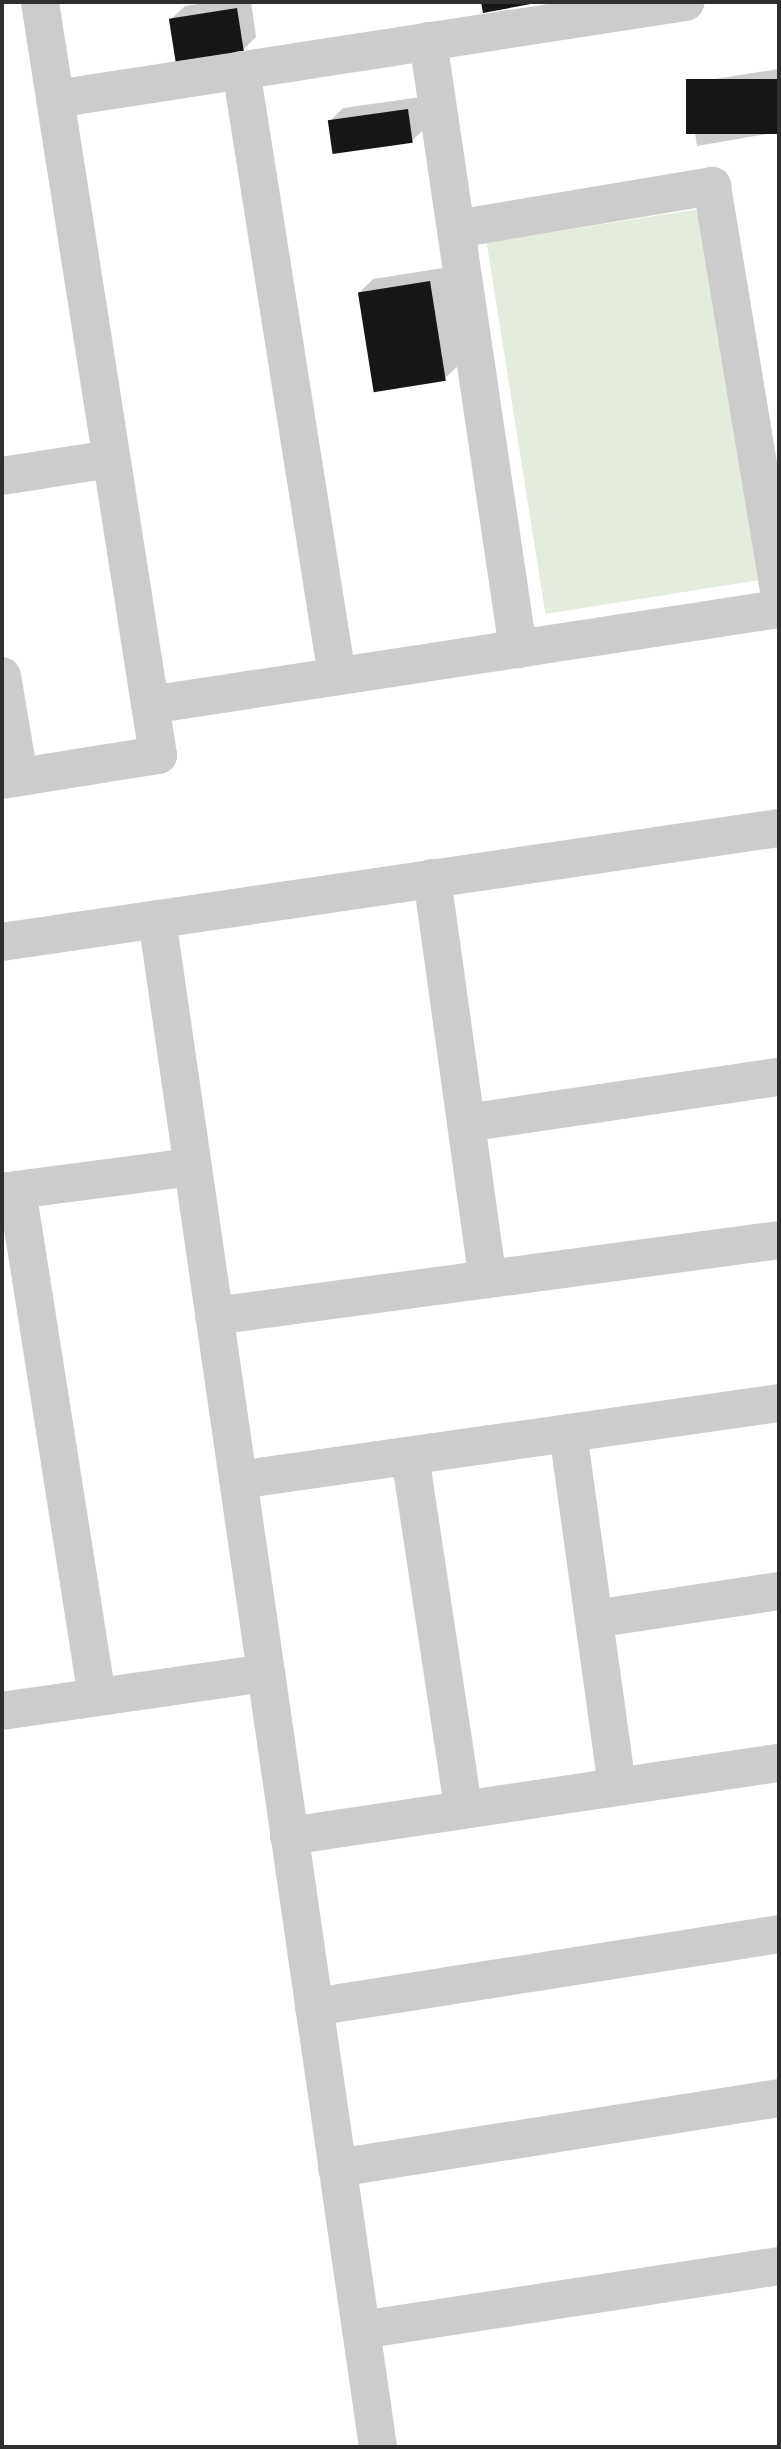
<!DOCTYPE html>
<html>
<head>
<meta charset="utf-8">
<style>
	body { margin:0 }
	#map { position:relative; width:781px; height:2449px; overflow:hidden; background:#fff; font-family:Manrope,sans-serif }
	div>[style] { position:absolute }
	.green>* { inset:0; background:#e4ecdd; transform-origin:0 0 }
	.shadow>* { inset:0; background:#0003 }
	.building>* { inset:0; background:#161616; transform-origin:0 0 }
	.minor>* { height:38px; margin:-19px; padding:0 19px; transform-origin:19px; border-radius:19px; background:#ccc }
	span { translate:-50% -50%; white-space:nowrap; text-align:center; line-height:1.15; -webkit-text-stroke:7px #fff; paint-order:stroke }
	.frame { position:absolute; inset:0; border:4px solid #2f2f2f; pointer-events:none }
</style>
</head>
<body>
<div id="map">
	<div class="green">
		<i style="left:699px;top:209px;width:376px;height:215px;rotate:81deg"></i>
	</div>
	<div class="shadow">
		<i style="clip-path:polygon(211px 2px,251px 2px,256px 37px,243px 50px,171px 19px,185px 6px)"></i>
		<i style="clip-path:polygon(779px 69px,779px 132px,697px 146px,689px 94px,702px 81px)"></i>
		<i style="clip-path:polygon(421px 97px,425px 128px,412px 141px,330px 121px,343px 108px)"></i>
		<i style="clip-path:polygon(443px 268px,458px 366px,444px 379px,359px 293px,373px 279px)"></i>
	</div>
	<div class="building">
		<i style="clip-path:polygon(481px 2px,536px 2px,536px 3px,483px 13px)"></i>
		<i style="left:237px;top:8px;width:44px;height:69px;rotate:81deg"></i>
		<i style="left:779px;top:79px;width:55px;height:93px;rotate:90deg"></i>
		<i style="left:408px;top:109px;width:34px;height:81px;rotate:82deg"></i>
		<i style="left:430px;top:281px;width:101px;height:73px;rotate:81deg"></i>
	</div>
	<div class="minor">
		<i style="left:428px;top:41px;width:615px;rotate:81.58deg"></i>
		<i style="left:241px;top:70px;width:614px;rotate:81deg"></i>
		<i style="left:55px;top:99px;width:638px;rotate:-8.74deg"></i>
		<i style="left:456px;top:229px;width:260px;rotate:-9.5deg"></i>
		<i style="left:712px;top:186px;width:411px;rotate:80.6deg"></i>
		<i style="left:2px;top:476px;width:110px;rotate:-8.9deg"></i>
		<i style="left:2px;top:676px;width:102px;rotate:80.4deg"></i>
		<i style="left:150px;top:705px;width:636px;rotate:-8.68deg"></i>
		<i style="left:2px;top:780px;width:158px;rotate:-9.1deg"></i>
		<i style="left:158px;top:755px;width:762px;rotate:-98.91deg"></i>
		<i style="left:432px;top:878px;width:405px;rotate:82.1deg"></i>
		<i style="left:157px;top:919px;width:1544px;rotate:81.77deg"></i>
		<i style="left:2px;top:942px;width:785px;rotate:-8.35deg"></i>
		<i style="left:466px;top:1123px;width:316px;rotate:-8.4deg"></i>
		<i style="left:17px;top:1190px;width:513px;rotate:81.03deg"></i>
		<i style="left:2px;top:1192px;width:192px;rotate:-7.5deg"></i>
		<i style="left:214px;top:1316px;width:570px;rotate:-7.66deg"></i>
		<i style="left:568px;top:1433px;width:356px;rotate:82.1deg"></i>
		<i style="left:410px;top:1456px;width:356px;rotate:81.4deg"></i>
		<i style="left:238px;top:1480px;width:546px;rotate:-8.1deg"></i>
		<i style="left:594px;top:1619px;width:187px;rotate:-8.6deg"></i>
		<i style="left:2px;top:1711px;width:267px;rotate:-8.2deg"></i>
		<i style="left:289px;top:1836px;width:495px;rotate:-8.5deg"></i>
		<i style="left:314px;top:2007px;width:471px;rotate:-8.9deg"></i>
		<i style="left:337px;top:2168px;width:448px;rotate:-9deg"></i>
		<i style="left:361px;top:2330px;width:423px;rotate:-8.7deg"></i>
	</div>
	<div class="frame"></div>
</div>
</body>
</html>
